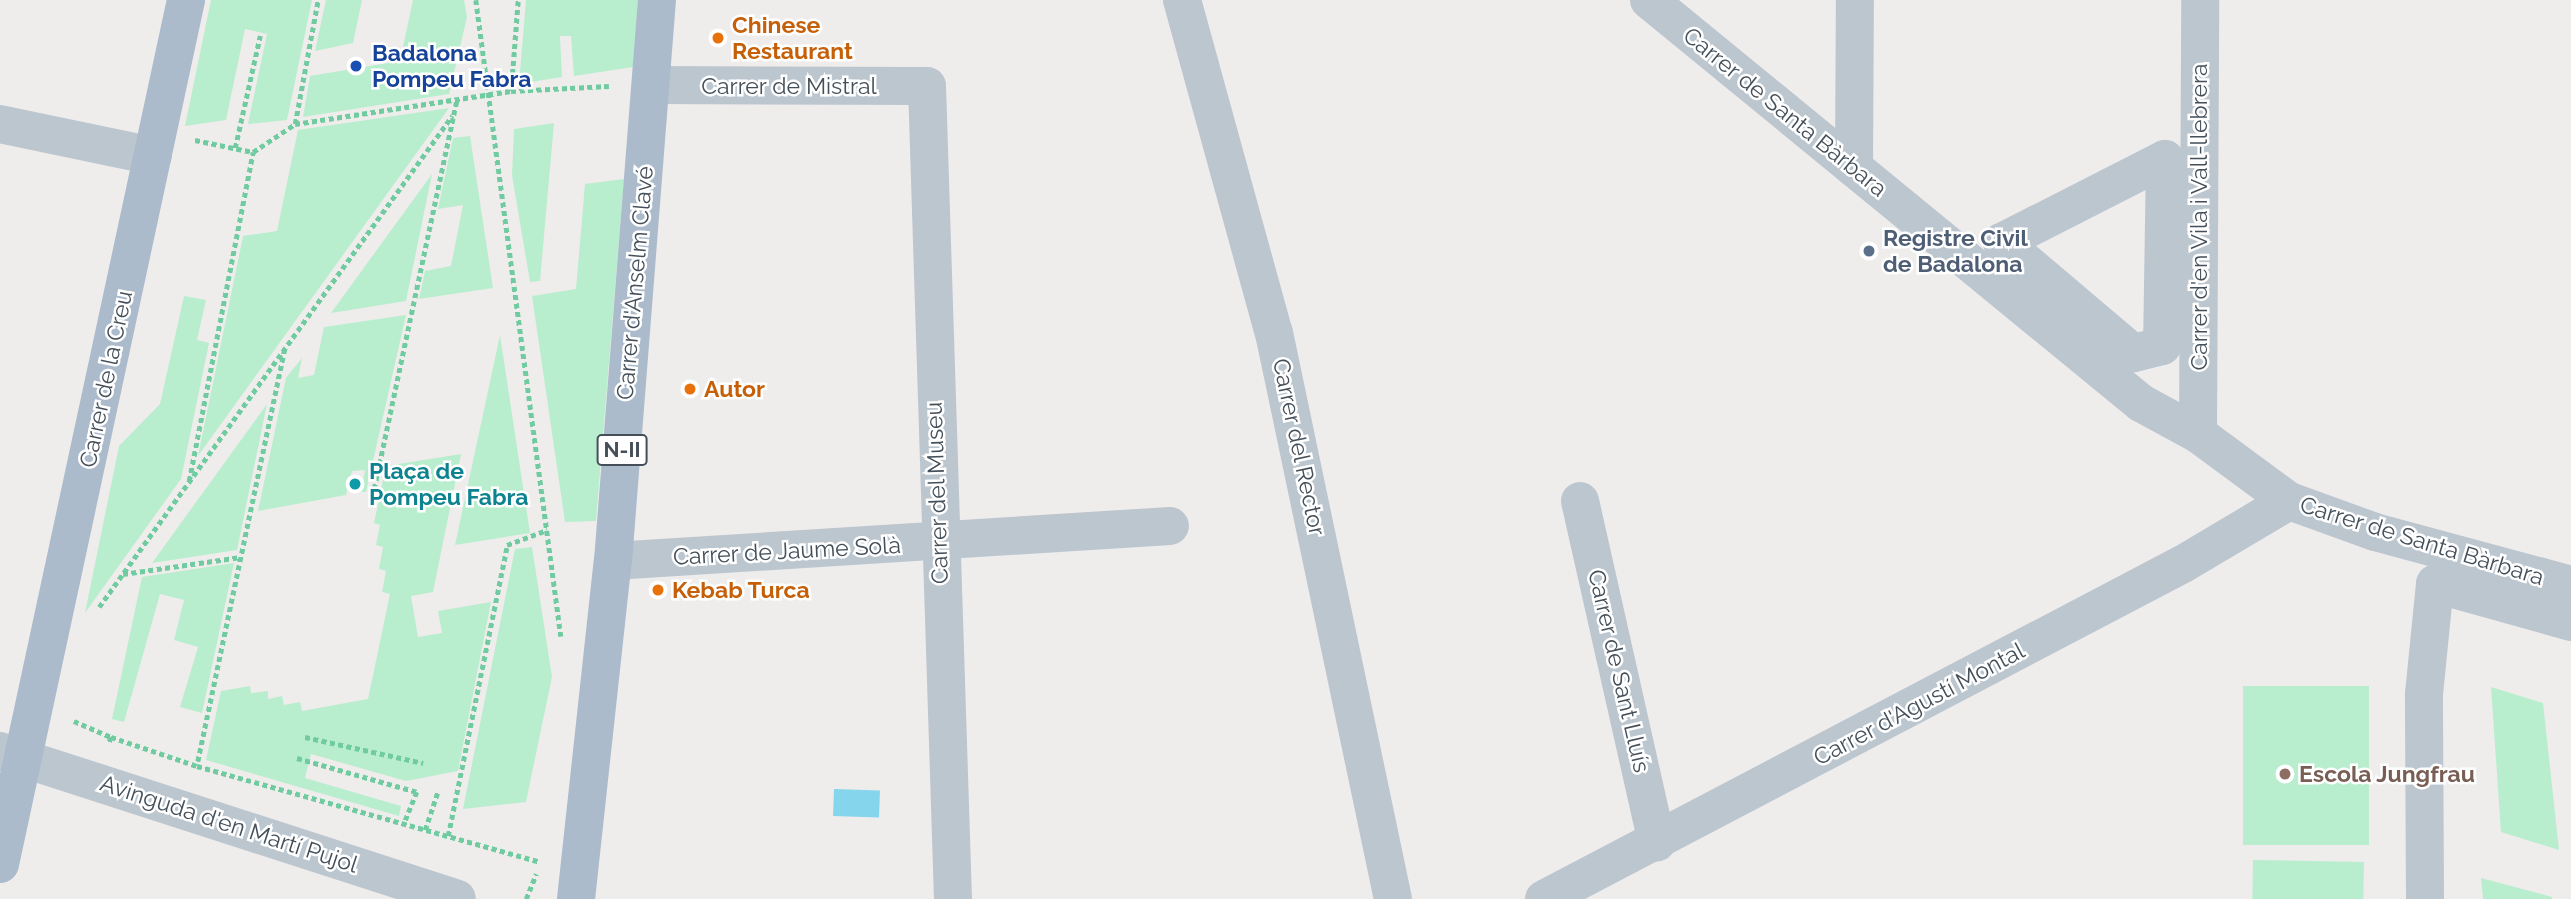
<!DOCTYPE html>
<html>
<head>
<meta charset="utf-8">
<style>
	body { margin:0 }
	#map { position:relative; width:2571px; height:899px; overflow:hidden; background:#efecec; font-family:Raleway,sans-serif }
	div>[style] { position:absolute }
	.green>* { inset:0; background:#b8eece; transform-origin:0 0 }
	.water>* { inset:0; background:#85d5ec; transform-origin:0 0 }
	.path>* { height:4.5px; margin-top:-2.25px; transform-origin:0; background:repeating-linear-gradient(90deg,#70cca0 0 5px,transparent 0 8.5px) }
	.minor>* { height:38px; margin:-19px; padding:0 19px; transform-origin:19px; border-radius:19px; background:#bcc6cf }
	.major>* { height:38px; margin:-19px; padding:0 19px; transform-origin:19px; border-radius:19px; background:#abbbcc }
	.dots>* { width:19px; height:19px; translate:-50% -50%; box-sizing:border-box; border:4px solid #fff; border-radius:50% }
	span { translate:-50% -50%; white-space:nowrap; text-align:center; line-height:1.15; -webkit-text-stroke:5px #fff; paint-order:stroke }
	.shield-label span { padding:2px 5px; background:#fff; border:2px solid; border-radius:5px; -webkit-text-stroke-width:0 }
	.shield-label { font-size:21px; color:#444f59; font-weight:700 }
	.food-label { font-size:23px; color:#c56008; font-weight:700 }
	.left { translate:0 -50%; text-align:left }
	.transit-label { font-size:23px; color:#164399; font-weight:700 }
	.street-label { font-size:23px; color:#444f59 }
	.service-label { font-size:23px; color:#4e5e75; font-weight:700 }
	.culture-label { font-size:23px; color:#0d838f; font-weight:700 }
	.education-label { font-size:23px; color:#785e54; font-weight:700 }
</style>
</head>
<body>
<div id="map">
	<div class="green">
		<i style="clip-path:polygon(211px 0,312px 0,287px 120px,248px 124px,267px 34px,245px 29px,226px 120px,185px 126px)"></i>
		<i style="clip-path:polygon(326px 0,362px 0,353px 43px,315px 51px)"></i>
		<i style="clip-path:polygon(413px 0,464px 0,467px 17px,449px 94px,303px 117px,310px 76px,400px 61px)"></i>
		<i style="clip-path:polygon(526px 0,638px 0,633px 67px,574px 76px,571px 36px,560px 36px,562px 77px,519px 84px)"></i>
		<i style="clip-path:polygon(449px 108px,198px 456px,243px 236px,277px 231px,298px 130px)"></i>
		<i style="clip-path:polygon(554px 123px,540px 281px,530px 282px,512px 175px,514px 129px)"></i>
		<i style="clip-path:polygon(470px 136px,493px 288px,419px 299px,425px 271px,451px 266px,463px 205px,438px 209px,453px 138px)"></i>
		<i style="clip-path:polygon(432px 174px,406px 301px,331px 313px)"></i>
		<i style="clip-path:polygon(624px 179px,596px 521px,565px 522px,532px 296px,576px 289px,585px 184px)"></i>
		<i style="clip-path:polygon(184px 296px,206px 300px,197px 340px,209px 343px,181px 479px,85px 613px,119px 446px,160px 404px)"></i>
		<i style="clip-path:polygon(406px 315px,366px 492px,361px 492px,365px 470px,352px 471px,346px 495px,258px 511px,286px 378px,302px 358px,298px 378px,314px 375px,324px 327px)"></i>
		<i style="clip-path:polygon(500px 335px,530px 533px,455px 545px)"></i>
		<i style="clip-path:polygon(267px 404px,237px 550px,152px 563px)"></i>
		<i style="clip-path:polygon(461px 454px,433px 592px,411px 596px,418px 637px,442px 633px,438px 611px,491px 602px,458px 771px,406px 781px,311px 754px,305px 778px,401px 806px,399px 816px,206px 760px,221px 691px,250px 686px,251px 693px,268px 691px,268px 699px,282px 696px,284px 705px,300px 702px,302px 711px,368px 699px,390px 594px,382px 592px,386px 571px,379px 569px,383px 547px,376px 545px,380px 525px,374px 523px,386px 466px)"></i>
		<i style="clip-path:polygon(532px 547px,552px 677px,526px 802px,463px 809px,515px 549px)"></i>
		<i style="clip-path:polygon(234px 563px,202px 713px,180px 707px,198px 647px,174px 640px,184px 600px,160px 594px,124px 722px,112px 719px,142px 577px)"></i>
		<i style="left:2243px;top:686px;width:126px;height:159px"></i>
		<i style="clip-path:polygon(2491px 687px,2543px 703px,2559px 850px,2501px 832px)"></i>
		<i style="left:2253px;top:860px;width:111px;height:39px;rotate:1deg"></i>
		<i style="clip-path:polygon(2481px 878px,2552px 897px,2552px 899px,2483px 899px)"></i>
	</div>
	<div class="water">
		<i style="left:834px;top:789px;width:46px;height:27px;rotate:2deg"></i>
	</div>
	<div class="path">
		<i style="left:476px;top:0;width:642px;rotate:82.39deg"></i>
		<i style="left:511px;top:91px;width:91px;rotate:-85.6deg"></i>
		<i style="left:295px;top:124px;width:126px;rotate:-79.5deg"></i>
		<i style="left:195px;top:140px;width:59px;rotate:11.7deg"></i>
		<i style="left:253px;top:152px;width:50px;rotate:-33.7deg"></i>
		<i style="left:295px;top:124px;width:219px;rotate:-8.7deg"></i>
		<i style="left:511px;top:91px;width:98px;rotate:-2.9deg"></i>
		<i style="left:235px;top:148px;width:115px;rotate:-77.4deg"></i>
		<i style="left:285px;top:349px;width:426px;rotate:101.9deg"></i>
		<i style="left:197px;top:766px;width:356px;rotate:15.6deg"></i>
		<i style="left:189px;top:481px;width:335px;rotate:-79deg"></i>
		<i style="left:374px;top:489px;width:399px;rotate:-78deg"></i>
		<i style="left:123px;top:574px;width:119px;rotate:-8.2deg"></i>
		<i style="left:99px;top:607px;width:605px;rotate:-54.29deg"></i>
		<i style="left:74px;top:721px;width:40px;rotate:23.4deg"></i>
		<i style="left:111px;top:737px;width:7px;rotate:106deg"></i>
		<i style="left:111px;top:737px;width:91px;rotate:18.6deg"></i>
		<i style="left:305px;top:737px;width:121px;rotate:12.4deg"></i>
		<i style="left:297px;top:758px;width:125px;rotate:15.8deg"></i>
		<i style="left:417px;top:792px;width:35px;rotate:112deg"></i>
		<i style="left:425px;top:830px;width:41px;rotate:-71.6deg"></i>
		<i style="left:448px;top:836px;width:297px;rotate:-78.5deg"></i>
		<i style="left:507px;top:545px;width:43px;rotate:-20.6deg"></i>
		<i style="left:526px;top:899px;width:27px;rotate:-68deg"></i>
	</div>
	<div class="minor">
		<i style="left:1182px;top:0;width:345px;rotate:74.6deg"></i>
		<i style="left:1274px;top:333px;width:578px;rotate:78.13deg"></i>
		<i style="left:1649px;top:0;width:636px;rotate:39.32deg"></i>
		<i style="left:2141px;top:403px;width:65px;rotate:28.5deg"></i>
		<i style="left:2198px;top:434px;width:113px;rotate:36.4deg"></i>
		<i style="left:2289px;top:501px;width:91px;rotate:19.8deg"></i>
		<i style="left:2375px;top:532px;width:203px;rotate:15.1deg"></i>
		<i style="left:652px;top:85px;width:275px;rotate:0.2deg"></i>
		<i style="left:927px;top:86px;width:813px;rotate:88.17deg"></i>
		<i style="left:0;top:124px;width:156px;rotate:11.8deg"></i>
		<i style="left:2165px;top:159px;width:187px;rotate:90.9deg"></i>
		<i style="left:2162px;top:346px;width:30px;rotate:166deg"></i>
		<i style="left:2133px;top:353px;width:172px;rotate:-139.7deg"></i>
		<i style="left:2002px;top:242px;width:183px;rotate:-27deg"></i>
		<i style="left:1854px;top:168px;width:168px;rotate:-89.7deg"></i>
		<i style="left:2198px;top:434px;width:434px;rotate:-89.7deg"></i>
		<i style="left:1580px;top:501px;width:350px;rotate:77.3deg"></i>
		<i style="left:613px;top:561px;width:558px;rotate:-3.6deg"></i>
		<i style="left:0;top:751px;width:480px;rotate:17.9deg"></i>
		<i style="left:1544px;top:899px;width:721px;rotate:-27.67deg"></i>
		<i style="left:2183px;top:564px;width:123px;rotate:-30.7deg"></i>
		<i style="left:2425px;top:899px;width:205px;rotate:-90.3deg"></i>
		<i style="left:2424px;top:694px;width:111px;rotate:-84.3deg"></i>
		<i style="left:2435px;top:584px;width:141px;rotate:15.6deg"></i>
	</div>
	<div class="major">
		<i style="left:0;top:864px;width:884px;rotate:-77.85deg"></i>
		<i style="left:576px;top:899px;width:340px;rotate:-83.8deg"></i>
		<i style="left:613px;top:561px;width:563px;rotate:-85.52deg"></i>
	</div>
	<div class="dots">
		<i style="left:718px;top:38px;background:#e8710a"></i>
		<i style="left:356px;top:66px;background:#1a4fb4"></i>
		<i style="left:1869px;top:251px;background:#5c6f8a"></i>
		<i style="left:690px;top:389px;background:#e8710a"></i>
		<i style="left:355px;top:484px;background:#0f9aa8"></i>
		<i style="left:658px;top:590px;background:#e8710a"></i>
		<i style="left:2285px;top:774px;background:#8d6e63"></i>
	</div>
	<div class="shield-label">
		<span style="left:622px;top:450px">N-II</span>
	</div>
	<div class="food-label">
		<span class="left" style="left:732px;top:38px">Chinese<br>Restaurant</span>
		<span class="left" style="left:704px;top:389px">Autor</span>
		<span class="left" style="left:672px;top:590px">Kebab Turca</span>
	</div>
	<div class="transit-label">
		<span class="left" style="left:372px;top:66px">Badalona<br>Pompeu Fabra</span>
	</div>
	<div class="street-label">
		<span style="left:789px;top:86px">Carrer de Mistral</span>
		<span style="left:1785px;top:112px;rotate:39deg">Carrer de Santa Bàrbara</span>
		<span style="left:2199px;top:217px;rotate:-90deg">Carrer d'en Vila i Vall-llebrera</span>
		<span style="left:635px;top:283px;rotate:-85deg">Carrer d'Anselm Clavé</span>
		<span style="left:106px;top:379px;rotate:-78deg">Carrer de la Creu</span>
		<span style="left:1299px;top:447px;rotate:78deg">Carrer del Rector</span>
		<span style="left:937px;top:493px;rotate:-92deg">Carrer del Museu</span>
		<span style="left:2422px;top:541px;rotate:17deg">Carrer de Santa Bàrbara</span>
		<span style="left:787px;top:551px;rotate:-3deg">Carrer de Jaume Solà</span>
		<span style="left:1619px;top:671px;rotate:77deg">Carrer de Sant Lluís</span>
		<span style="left:1919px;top:704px;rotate:-28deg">Carrer d'Agustí Montal</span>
		<span style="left:229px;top:824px;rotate:18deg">Avinguda d'en Martí Pujol</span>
	</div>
	<div class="service-label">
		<span class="left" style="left:1883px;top:251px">Registre Civil<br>de Badalona</span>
	</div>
	<div class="culture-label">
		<span class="left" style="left:369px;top:484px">Plaça de<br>Pompeu Fabra</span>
	</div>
	<div class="education-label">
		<span class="left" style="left:2299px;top:774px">Escola Jungfrau</span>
	</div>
</div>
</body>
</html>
